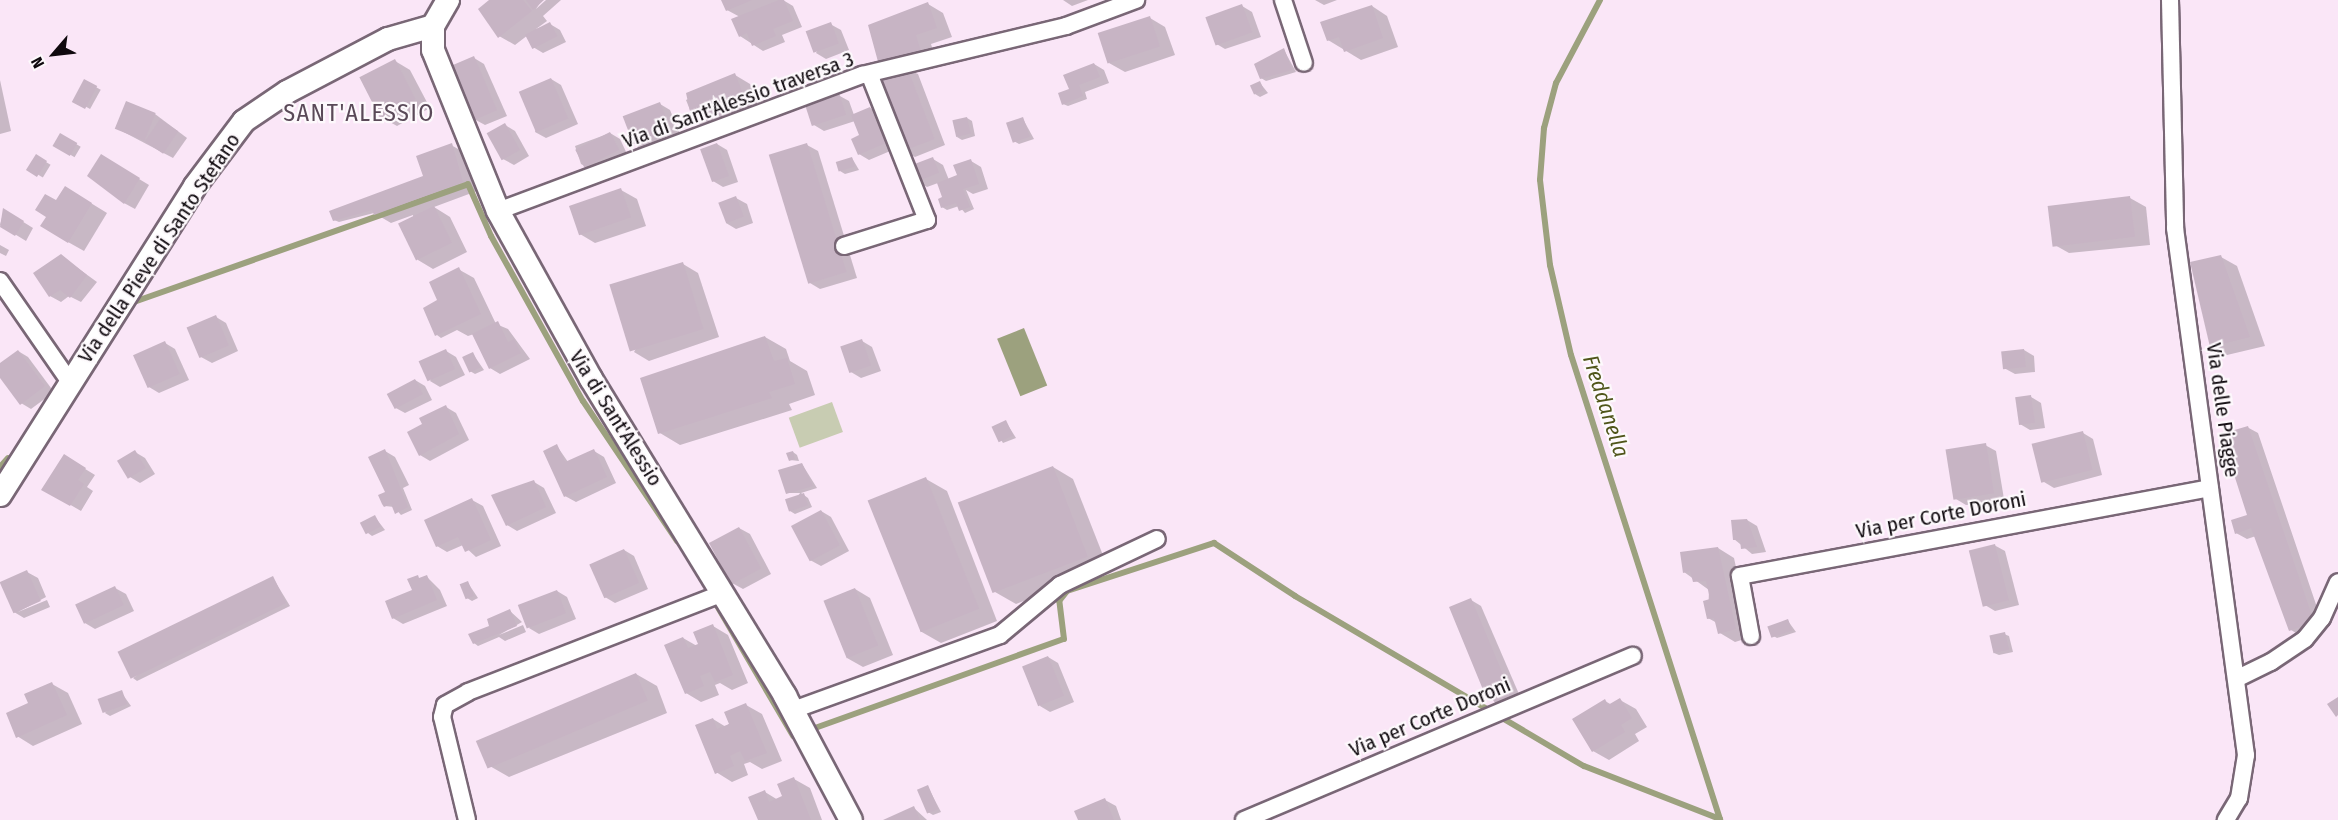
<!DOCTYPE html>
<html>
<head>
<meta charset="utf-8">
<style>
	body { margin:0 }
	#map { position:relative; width:2338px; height:820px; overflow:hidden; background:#fae6f7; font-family:"Fira Sans Condensed",sans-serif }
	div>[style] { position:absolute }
	.green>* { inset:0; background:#c8ccb2; transform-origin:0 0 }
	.water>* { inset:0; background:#9ca17e; transform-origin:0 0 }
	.shadow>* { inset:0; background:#0003; transform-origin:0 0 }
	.stream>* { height:6px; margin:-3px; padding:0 3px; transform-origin:3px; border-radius:3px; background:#9ca17e }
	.building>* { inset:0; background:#c7b4c4; transform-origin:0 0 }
	.roads { filter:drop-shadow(2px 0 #796776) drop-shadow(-2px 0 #796776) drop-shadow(0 2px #796776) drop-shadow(0 -2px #796776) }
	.street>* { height:16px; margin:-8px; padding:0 8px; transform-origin:8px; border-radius:8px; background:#fff }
	.secondary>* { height:22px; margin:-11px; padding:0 11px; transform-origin:11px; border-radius:11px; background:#fff }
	span { translate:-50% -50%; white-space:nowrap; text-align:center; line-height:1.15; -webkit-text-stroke:4.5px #fdf9fc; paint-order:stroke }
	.street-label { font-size:21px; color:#0f090e }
	.water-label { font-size:22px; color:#4f551a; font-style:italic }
	.quarter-label { font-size:24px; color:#5a4958; letter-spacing:1.5px }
	.north { position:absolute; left:24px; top:24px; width:60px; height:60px; -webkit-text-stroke:4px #fdf9fc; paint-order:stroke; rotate:242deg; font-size:16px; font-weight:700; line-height:24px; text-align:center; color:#0f090e }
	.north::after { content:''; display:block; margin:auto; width:21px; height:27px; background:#0f090e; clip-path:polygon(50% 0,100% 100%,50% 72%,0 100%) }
</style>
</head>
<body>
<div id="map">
	<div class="green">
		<i style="left:832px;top:402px;width:32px;height:46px;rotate:70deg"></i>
	</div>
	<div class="water">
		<i style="left:1024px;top:328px;width:62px;height:29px;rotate:68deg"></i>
	</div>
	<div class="shadow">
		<i style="clip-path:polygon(492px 0,542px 0,536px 9px,546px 0,561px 0,543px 16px,547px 21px,536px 29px,550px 24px,560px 30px,566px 42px,543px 53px,533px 47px,528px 35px,515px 45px,499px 36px)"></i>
		<i style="clip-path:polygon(723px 0,783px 0,793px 6px,802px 27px,782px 35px,785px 42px,763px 51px,740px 36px,740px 17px,727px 10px)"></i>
		<i style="clip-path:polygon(1063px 0,1088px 0,1072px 6px)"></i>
		<i style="clip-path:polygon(1315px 0,1337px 0,1324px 5px)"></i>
		<i style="clip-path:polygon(928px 4px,943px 13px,952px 37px,931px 44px,937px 64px,913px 72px,918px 74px,945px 145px,915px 157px,905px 151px,878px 79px)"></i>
		<i style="clip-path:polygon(1242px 6px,1252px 12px,1261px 37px,1225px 49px,1215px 43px)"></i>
		<i style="clip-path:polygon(1372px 6px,1387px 16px,1398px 47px,1361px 60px,1328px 40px)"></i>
		<i style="clip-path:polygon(1150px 18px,1165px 27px,1175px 55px,1125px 72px,1109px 63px)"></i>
		<i style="clip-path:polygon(830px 24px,841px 30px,849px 50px,826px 59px,816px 53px)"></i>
		<i style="clip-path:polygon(1284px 50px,1296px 72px,1266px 81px,1261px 78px)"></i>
		<i style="clip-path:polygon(474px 58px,484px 64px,507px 116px,485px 125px,474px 119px)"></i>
		<i style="clip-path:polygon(395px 61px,410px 70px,430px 108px,397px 126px,381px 117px)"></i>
		<i style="clip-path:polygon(1094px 64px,1104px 70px,1109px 83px,1085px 92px,1087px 99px,1068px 106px,1063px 104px)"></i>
		<i style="clip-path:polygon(735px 75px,750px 84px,761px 111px,717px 133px,692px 115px,686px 100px)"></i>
		<i style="clip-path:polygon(551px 79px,561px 85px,578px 124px,546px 138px,535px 132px)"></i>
		<i style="clip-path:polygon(0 80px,11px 131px,0 134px)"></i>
		<i style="left:85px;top:81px;width:18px;height:22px;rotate:29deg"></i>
		<i style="clip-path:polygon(1260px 83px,1268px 93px,1260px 97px,1255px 94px)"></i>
		<i style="clip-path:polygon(838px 95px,849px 101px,854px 115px,870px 108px,881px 114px,895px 149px,869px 160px,859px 154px,861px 136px,855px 121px,824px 131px,814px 125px)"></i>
		<i style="clip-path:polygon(660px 104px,670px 110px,681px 136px,647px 154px,637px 148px)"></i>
		<i style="clip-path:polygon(155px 114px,187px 138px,173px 158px,116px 128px)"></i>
		<i style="clip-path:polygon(967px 118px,972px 121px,975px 136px,962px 140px,957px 137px)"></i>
		<i style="clip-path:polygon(1023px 119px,1034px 139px,1019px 144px,1014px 141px)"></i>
		<i style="clip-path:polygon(505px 125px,515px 131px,529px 156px,514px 165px,503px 159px)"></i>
		<i style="clip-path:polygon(610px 133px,620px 139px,628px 156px,592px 170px,581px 164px,575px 146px)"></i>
		<i style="left:61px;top:135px;width:23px;height:12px;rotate:31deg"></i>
		<i style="clip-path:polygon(717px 144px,727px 150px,738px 182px,723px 187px,713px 181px)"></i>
		<i style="clip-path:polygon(451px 145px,467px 154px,477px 191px,434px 207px,450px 217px,467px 252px,433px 269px,418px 260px,413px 215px,391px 223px,374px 213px,339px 222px,334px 220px,425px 177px)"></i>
		<i style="clip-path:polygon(807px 145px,818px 151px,857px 278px,820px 289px,810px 283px)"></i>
		<i style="left:36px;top:156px;width:17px;height:15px;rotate:31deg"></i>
		<i style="clip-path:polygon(852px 158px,859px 170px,845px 174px,840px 171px)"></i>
		<i style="clip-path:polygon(933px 159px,943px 165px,949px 180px,960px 179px,971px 161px,981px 167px,988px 189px,973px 194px,966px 190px,974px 209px,965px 213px,959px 206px,947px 210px,942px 207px,944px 198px,938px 183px,927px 187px,917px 181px)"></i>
		<i style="clip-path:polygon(111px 162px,149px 185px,135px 209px,124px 203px)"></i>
		<i style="clip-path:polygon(621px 190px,637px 199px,646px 226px,595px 243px,580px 234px)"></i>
		<i style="clip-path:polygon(81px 197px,107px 213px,84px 251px,68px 242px,57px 202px)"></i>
		<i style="clip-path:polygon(736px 198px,747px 204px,753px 223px,736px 229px,726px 223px)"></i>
		<i style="clip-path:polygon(2130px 198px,2146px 207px,2150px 245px,2069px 253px,2053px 244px)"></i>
		<i style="clip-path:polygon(4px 210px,33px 228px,26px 241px,0 225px)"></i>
		<i style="clip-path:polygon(0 245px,9px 250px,6px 256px,0 253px)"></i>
		<i style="clip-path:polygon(61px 256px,97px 282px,81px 302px,69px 296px,61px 302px,50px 296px)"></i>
		<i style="clip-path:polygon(2221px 257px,2237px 266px,2265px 346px,2227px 355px,2212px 346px)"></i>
		<i style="clip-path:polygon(683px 264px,698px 273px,719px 337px,649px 361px,634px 352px)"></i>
		<i style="clip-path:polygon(458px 269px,474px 278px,496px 324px,508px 329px,530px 359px,500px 374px,490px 368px,474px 334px,468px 336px,457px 330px,441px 338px,437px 335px)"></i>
		<i style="clip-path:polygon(216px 317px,226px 323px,238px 351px,212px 363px,201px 357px)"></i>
		<i style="clip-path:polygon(765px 337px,786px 349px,790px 361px,807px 371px,815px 395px,789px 404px,792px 410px,680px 445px,660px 433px)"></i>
		<i style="clip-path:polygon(862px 341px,872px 347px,881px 371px,861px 378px,851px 372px)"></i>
		<i style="clip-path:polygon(165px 343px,175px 349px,189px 380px,159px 393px,149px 387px)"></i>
		<i style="clip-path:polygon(2024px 350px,2034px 356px,2035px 372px,2015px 374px,2004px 368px)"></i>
		<i style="clip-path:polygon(18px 351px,28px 357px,54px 392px,31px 409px,21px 403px,0 375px,0 365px)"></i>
		<i style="clip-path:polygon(446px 351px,456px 357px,465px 375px,440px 387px,430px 381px)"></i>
		<i style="clip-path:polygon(473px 354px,484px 370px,475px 374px,470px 371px)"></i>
		<i style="clip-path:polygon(415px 380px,425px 386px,432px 400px,405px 413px,394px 407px)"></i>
		<i style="clip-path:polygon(2031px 397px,2041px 403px,2045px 428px,2030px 430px,2020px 424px)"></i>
		<i style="clip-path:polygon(446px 407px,456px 413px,469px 440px,430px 461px,420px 455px,424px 425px)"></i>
		<i style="clip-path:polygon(1006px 422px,1016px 438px,1003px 443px,993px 427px)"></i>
		<i style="clip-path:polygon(2247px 427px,2258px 433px,2324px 628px,2301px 636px,2291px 630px,2256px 536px,2247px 539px,2236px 533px,2249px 516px)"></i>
		<i style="clip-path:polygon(2083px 433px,2093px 439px,2102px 475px,2054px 488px,2044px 482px)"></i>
		<i style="clip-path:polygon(1985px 445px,1996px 451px,2004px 499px,1966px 505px,1956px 499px)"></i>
		<i style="clip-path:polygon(557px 446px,568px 462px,594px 451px,604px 457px,616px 483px,576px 502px,565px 496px)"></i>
		<i style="clip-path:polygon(385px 451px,395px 457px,409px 485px,403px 488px,412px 510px,401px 515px,394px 507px,385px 506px)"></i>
		<i style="clip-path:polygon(135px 452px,145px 458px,155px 474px,140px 483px,130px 477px)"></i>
		<i style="clip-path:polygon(793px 452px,797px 455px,799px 461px,790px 460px)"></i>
		<i style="clip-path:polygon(64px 456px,95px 475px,87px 487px,93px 491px,81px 511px,43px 489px)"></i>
		<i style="clip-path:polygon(802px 464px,817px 488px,801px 493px,808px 498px,812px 507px,795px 514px,790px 511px,800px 493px,787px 493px)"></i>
		<i style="clip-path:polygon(1053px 467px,1073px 479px,1108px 568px,1016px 604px,995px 592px)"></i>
		<i style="clip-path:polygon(926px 479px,947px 491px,997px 621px,941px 643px,920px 631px)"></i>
		<i style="clip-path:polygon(534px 482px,544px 488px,556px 513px,517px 531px,507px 525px)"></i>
		<i style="clip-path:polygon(472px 500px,483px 506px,501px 546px,476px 557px,463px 545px,447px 552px,437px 546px)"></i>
		<i style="clip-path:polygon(821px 511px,831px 517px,849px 551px,821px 566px,810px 560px)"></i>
		<i style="clip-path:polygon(375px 517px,385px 530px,372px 536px,368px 533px)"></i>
		<i style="clip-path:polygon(1747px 520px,1757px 526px,1766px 552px,1752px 554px,1734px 539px)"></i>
		<i style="clip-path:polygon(739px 528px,750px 534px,771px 574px,743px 589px,732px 583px)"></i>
		<i style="clip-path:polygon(1994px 545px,2005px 551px,2019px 605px,1995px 611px,1985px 605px)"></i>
		<i style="clip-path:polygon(1718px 548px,1734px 558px,1751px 637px,1735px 642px,1720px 633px,1717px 623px,1708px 618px,1709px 590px,1684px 572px)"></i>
		<i style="clip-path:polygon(624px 550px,634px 556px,648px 589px,615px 603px,605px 597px)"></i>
		<i style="clip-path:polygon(27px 572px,38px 578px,46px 597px,18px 612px,47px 600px,50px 607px,24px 618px,14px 612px)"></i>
		<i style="clip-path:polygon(427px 577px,440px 590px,447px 606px,403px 624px,393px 618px)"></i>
		<i style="clip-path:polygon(273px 578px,290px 606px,137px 681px,133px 678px)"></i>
		<i style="clip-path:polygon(468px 583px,478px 598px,472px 601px,467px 598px)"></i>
		<i style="clip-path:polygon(115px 588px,126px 594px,134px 611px,95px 629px,85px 623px)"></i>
		<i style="clip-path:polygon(855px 589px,870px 598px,893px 655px,863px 667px,847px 658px)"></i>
		<i style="clip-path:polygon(557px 591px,567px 597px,576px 619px,539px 634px,529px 628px)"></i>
		<i style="clip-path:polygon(1471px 600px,1481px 606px,1525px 708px,1487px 695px)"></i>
		<i style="clip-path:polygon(510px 611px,522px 622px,499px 635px,523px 625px,526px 632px,505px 641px,499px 637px,478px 646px,474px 643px)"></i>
		<i style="clip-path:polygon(1788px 621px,1796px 632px,1777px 638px,1772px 635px)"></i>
		<i style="clip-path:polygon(713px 626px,728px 635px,748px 683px,732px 690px,720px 683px,715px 685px,719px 695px,701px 702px,686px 693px,683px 638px,697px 646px)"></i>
		<i style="clip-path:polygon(2004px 634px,2009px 636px,2013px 652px,1999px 655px,1994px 653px)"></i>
		<i style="clip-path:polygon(1048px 657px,1058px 663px,1074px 702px,1050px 712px,1040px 706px)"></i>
		<i style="clip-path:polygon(636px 674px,657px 686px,667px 713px,509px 777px,488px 765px)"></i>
		<i style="clip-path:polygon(52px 684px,68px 693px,82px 724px,33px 746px,17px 736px,30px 704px)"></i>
		<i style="clip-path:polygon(121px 692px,131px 706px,110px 716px,105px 713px)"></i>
		<i style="clip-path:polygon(1620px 700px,1636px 709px,1647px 727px,1635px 734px,1639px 741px,1609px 760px,1593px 751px,1605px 701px,1612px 705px)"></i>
		<i style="clip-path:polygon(746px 705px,762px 714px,782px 761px,762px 769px,750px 762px,744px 764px,748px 775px,732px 782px,716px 772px,713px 719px,726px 727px)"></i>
		<i style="clip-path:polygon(794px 779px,810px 788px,822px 820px,759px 820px,765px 792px,778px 800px,784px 797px)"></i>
		<i style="clip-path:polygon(928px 787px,941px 812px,933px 815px,928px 812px)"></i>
		<i style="clip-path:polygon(1105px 800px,1116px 806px,1121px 820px,1080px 820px)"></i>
		<i style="clip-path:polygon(914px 808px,927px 820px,886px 820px)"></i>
	</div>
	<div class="stream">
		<i style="left:1600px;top:0;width:94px;rotate:117.9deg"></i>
		<i style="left:1556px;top:83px;width:47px;rotate:104.9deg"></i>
		<i style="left:1544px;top:128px;width:52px;rotate:94.4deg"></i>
		<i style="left:1540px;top:180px;width:86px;rotate:83.3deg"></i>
		<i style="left:1550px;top:265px;width:92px;rotate:76.9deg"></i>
		<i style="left:1571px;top:355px;width:488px;rotate:72.2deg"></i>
		<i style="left:131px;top:303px;width:357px;rotate:-19.4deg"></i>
		<i style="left:468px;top:184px;width:57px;rotate:66.1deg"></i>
		<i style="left:491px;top:236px;width:189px;rotate:60.9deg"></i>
		<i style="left:583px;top:401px;width:169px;rotate:56.1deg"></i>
		<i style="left:0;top:467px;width:12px;rotate:-48deg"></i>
		<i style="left:716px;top:604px;width:153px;rotate:59.7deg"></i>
		<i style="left:815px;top:728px;width:264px;rotate:-19.7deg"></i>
		<i style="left:1064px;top:639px;width:38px;rotate:-97deg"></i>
		<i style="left:1059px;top:601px;width:13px;rotate:-51deg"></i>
		<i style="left:1067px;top:591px;width:155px;rotate:-18.1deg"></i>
		<i style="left:1214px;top:543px;width:97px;rotate:33.2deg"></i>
		<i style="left:1295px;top:596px;width:335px;rotate:30.5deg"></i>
		<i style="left:1584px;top:766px;width:146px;rotate:21.3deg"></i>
	</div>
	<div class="building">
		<i style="clip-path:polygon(489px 0,523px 0,532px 11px,498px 38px,478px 9px)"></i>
		<i style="clip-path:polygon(526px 0,544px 0,533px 10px)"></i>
		<i style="clip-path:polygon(721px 0,752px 0,726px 11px)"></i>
		<i style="clip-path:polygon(779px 0,784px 0,793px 21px,773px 29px,776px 36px,752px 46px,747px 33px,739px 37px,731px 19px)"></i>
		<i style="clip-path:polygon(928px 2px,937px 28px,916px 35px,922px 55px,880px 69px,868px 25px)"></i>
		<i style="left:1242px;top:4px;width:30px;height:39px;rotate:70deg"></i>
		<i style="clip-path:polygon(1372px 5px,1383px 38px,1344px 52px,1339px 37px,1327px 41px,1320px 22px)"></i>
		<i style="left:1150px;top:16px;width:32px;height:55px;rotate:72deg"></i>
		<i style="left:550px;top:22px;width:16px;height:28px;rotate:63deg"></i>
		<i style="left:831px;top:22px;width:23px;height:27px;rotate:70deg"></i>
		<i style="clip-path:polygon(1284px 48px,1292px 70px,1260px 79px,1254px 64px)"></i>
		<i style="left:474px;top:56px;width:59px;height:26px;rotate:67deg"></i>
		<i style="left:395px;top:59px;width:45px;height:40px;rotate:63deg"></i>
		<i style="clip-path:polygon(1094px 63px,1100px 77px,1079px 85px,1083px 96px,1062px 105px,1058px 93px,1069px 89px,1063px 75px)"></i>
		<i style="left:907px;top:67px;width:77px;height:33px;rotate:69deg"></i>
		<i style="clip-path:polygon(735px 73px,746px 102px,700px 125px,694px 114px,691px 116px,686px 93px)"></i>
		<i style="left:551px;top:78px;width:44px;height:35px;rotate:67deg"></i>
		<i style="left:84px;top:79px;width:15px;height:26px;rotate:28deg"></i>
		<i style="left:1260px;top:81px;width:10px;height:11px;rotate:66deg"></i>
		<i style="left:839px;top:93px;width:23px;height:36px;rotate:72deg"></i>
		<i style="left:126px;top:101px;width:32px;height:30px;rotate:22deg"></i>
		<i style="left:660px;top:102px;width:30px;height:40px;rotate:69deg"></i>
		<i style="clip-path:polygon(870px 107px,886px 143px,858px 155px,851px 139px,859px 135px,851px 115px)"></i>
		<i style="left:967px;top:117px;width:17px;height:15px;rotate:77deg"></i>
		<i style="left:1023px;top:117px;width:21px;height:18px;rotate:71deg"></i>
		<i style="left:160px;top:119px;width:22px;height:27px;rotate:34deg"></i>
		<i style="left:505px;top:123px;width:31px;height:21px;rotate:61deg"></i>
		<i style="left:610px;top:132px;width:20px;height:39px;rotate:63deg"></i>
		<i style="left:60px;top:133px;width:20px;height:15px;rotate:30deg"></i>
		<i style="clip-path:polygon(452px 143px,463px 182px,374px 215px,372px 210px,333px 221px,329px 211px,423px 176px,416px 156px)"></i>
		<i style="left:717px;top:143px;width:35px;height:18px;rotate:70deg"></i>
		<i style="left:807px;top:143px;width:135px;height:40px;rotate:73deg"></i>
		<i style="left:36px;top:154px;width:13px;height:19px;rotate:32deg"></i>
		<i style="clip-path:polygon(101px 154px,140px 178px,124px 204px,87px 176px)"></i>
		<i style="left:852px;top:157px;width:10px;height:17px;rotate:73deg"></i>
		<i style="left:933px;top:157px;width:17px;height:26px;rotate:69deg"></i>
		<i style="clip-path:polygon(971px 159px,979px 184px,963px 189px,970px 207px,959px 211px,956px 203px,941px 208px,938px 199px,942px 197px,937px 183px,957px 175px,953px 165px)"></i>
		<i style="clip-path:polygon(65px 186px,92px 203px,68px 243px,40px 226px,46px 217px,35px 210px,45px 194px,56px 200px)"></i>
		<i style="left:621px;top:188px;width:31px;height:55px;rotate:71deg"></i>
		<i style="left:736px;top:196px;width:22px;height:19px;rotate:69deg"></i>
		<i style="left:2130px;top:196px;width:41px;height:83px;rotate:83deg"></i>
		<i style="left:434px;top:206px;width:41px;height:40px;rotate:64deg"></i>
		<i style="clip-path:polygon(3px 208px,24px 221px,15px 236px,0 227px)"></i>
		<i style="clip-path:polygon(61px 254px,87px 275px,70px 298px,60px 290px,49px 297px,33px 273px)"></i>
		<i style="clip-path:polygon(2221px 255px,2250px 337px,2210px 347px,2190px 262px)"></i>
		<i style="left:683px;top:262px;width:70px;height:77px;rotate:73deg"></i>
		<i style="clip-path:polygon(459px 267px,481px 314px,435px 336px,423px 308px,437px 300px,429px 282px)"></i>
		<i style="left:216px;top:315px;width:33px;height:32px;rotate:67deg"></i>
		<i style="clip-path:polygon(498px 321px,508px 342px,514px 339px,521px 353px,489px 369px,472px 334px)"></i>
		<i style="clip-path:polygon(765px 336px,774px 361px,787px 358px,795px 384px,769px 392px,772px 398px,658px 434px,640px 378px)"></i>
		<i style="left:862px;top:339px;width:28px;height:23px;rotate:71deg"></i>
		<i style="left:165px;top:341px;width:36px;height:35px;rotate:66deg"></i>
		<i style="left:446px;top:349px;width:22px;height:30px;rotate:66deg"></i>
		<i style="left:2024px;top:349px;width:18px;height:23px;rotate:84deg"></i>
		<i style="clip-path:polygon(18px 350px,45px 386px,20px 405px,0 378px,0 363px)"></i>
		<i style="left:473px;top:352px;width:17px;height:12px;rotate:65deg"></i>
		<i style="left:415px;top:379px;width:17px;height:32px;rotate:62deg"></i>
		<i style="left:2031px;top:395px;width:28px;height:16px;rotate:82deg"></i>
		<i style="clip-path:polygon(446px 405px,459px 434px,419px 456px,407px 432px,422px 424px,419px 418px)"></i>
		<i style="left:1006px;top:420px;width:17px;height:16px;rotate:65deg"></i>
		<i style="clip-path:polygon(2248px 426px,2314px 622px,2289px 631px,2251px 528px,2235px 534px,2231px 520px,2247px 515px,2221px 434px)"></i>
		<i style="left:2083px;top:431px;width:40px;height:53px;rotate:76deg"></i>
		<i style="left:1986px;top:443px;width:51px;height:41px;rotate:81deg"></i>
		<i style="clip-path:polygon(557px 444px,565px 462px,594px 449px,607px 477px,564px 497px,543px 451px)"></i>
		<i style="clip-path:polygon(385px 449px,408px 507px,395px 514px,391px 504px,384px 507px,382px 504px,378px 495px,385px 492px,368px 457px)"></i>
		<i style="left:135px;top:450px;width:21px;height:21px;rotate:59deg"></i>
		<i style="clip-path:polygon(793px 451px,795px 459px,789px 461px,786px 453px)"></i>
		<i style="clip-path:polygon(64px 454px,86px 468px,78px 480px,84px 484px,70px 506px,41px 490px)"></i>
		<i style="clip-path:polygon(802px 463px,813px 486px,786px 494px,778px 470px)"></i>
		<i style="left:1053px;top:466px;width:97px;height:102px;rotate:69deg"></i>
		<i style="left:926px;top:477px;width:142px;height:63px;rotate:68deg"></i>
		<i style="clip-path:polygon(534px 480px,546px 507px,506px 526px,491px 495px)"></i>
		<i style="left:804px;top:493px;width:13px;height:20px;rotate:72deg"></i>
		<i style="clip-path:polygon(472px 498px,491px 540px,465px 552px,458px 537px,436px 547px,424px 520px)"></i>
		<i style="left:821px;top:510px;width:40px;height:34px;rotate:62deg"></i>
		<i style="left:375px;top:515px;width:13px;height:17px;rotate:63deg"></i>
		<i style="clip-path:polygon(1747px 519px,1757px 547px,1741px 549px,1740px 540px,1733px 540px,1731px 520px)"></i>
		<i style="left:739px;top:527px;width:47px;height:34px;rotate:62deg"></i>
		<i style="left:1995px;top:544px;width:58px;height:27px;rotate:76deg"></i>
		<i style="clip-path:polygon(1718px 547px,1736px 629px,1718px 634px,1714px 618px,1707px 619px,1703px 601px,1710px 599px,1706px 581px,1693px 582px,1690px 571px,1683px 573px,1680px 552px)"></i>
		<i style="left:624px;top:549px;width:37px;height:38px;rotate:66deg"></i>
		<i style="left:27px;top:570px;width:34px;height:30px;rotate:66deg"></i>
		<i style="clip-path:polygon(418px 575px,419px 578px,427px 575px,437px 600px,392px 619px,385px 601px,412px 590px,407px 579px)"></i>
		<i style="left:273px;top:576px;width:30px;height:173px;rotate:64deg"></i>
		<i style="left:468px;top:581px;width:16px;height:9px;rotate:68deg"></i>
		<i style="left:115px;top:586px;width:21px;height:44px;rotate:65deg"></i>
		<i style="left:855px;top:588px;width:62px;height:34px;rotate:68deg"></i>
		<i style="left:557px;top:590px;width:25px;height:42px;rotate:69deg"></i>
		<i style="clip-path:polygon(1471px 598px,1515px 703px,1500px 709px,1489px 695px,1486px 697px,1449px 607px)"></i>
		<i style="clip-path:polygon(510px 609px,517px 626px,473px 644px,468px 634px,489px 626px,487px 619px)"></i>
		<i style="left:1788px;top:619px;width:12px;height:22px;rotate:70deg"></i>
		<i style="clip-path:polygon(713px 624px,733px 675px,715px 682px,710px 672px,700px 676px,704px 686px,685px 694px,664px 645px,683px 637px,688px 648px,698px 644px,693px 632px)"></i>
		<i style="left:2005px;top:632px;width:18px;height:16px;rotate:77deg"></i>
		<i style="left:1048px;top:656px;width:43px;height:28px;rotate:68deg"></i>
		<i style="left:636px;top:673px;width:30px;height:174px;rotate:67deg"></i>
		<i style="clip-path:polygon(52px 682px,67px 715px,16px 738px,6px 713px,28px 703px,24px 694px)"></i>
		<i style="left:122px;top:690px;width:15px;height:26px;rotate:70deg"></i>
		<i style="clip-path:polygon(2338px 697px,2338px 715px,2336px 717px,2327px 704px)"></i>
		<i style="clip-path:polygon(1620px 698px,1632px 718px,1621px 725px,1625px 732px,1592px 752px,1572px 719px,1605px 699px,1608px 705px)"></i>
		<i style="clip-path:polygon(746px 703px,767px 753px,745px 761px,740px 751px,730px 756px,734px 766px,715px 774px,695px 725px,713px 718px,717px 729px,729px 724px,724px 712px)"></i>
		<i style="clip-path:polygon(794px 777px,811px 820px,758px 820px,748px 797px,765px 790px,769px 802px,782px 796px,777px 784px)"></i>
		<i style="left:928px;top:785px;width:26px;height:12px;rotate:67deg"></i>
		<i style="clip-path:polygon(1105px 798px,1114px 820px,1078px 820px,1074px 811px)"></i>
		<i style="clip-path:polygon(914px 806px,920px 820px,883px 820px)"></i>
	</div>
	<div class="roads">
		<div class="street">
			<i style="left:1283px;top:0;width:66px;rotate:71.6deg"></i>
			<i style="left:2170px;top:0;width:228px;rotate:88.7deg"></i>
			<i style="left:2175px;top:228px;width:532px;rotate:82.33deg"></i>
			<i style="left:2246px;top:755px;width:44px;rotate:99.2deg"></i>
			<i style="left:2239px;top:798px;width:26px;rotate:121deg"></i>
			<i style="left:498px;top:211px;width:389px;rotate:-20.5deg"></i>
			<i style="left:862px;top:75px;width:210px;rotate:-13.5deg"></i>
			<i style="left:1066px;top:26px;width:75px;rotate:-20.4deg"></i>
			<i style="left:844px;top:246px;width:87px;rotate:-17.4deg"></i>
			<i style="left:927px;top:220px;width:155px;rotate:-111.6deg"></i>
			<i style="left:0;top:281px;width:123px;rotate:55.3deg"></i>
			<i style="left:1751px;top:636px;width:61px;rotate:-100.4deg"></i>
			<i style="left:1740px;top:576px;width:478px;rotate:-10.6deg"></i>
			<i style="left:2236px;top:679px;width:39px;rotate:-26deg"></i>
			<i style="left:2271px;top:662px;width:41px;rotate:-34.1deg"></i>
			<i style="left:2305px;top:639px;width:27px;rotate:-51deg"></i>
			<i style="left:2322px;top:618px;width:39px;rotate:-66deg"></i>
			<i style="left:793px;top:710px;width:220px;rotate:-19.9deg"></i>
			<i style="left:1000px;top:635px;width:78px;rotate:-39.8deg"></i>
			<i style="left:1060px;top:585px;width:107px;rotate:-25.4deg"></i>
			<i style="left:467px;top:820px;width:106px;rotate:-103.6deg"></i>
			<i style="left:442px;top:717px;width:12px;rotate:-76deg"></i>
			<i style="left:445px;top:705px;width:26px;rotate:-29deg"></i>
			<i style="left:468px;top:692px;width:274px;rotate:-21.2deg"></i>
			<i style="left:1244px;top:820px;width:422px;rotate:-22.9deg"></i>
		</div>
		<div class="secondary">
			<i style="left:448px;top:0;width:30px;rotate:120deg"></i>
			<i style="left:433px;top:26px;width:24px;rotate:90deg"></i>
			<i style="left:433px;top:50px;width:174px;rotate:68deg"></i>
			<i style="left:498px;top:211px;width:192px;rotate:61deg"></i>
			<i style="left:591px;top:379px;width:372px;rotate:58.5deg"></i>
			<i style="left:785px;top:696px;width:140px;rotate:62deg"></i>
			<i style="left:0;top:495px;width:365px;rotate:-57.7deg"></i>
			<i style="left:195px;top:186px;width:81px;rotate:-53deg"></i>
			<i style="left:244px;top:121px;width:52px;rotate:-34deg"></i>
			<i style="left:287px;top:92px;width:114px;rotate:-27.7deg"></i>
			<i style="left:388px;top:39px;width:47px;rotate:-16.1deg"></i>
		</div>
	</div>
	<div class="street-label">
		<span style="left:738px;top:100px;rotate:-20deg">Via di Sant'Alessio traversa 3</span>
		<span style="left:159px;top:248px;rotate:-56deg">Via della Pieve di Santo Stefano</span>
		<span style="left:2223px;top:410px;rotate:82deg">Via delle Piagge</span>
		<span style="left:616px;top:418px;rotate:58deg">Via di Sant'Alessio</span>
		<span style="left:1941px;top:515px;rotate:-11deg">Via per Corte Doroni</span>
		<span style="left:1430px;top:717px;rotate:-23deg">Via per Corte Doroni</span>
	</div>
	<div class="water-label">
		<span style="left:1606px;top:406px;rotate:72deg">Freddanella</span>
	</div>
	<div class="quarter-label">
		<span style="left:359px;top:114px">SANT'ALESSIO</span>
	</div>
	<div class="north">N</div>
</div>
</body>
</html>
